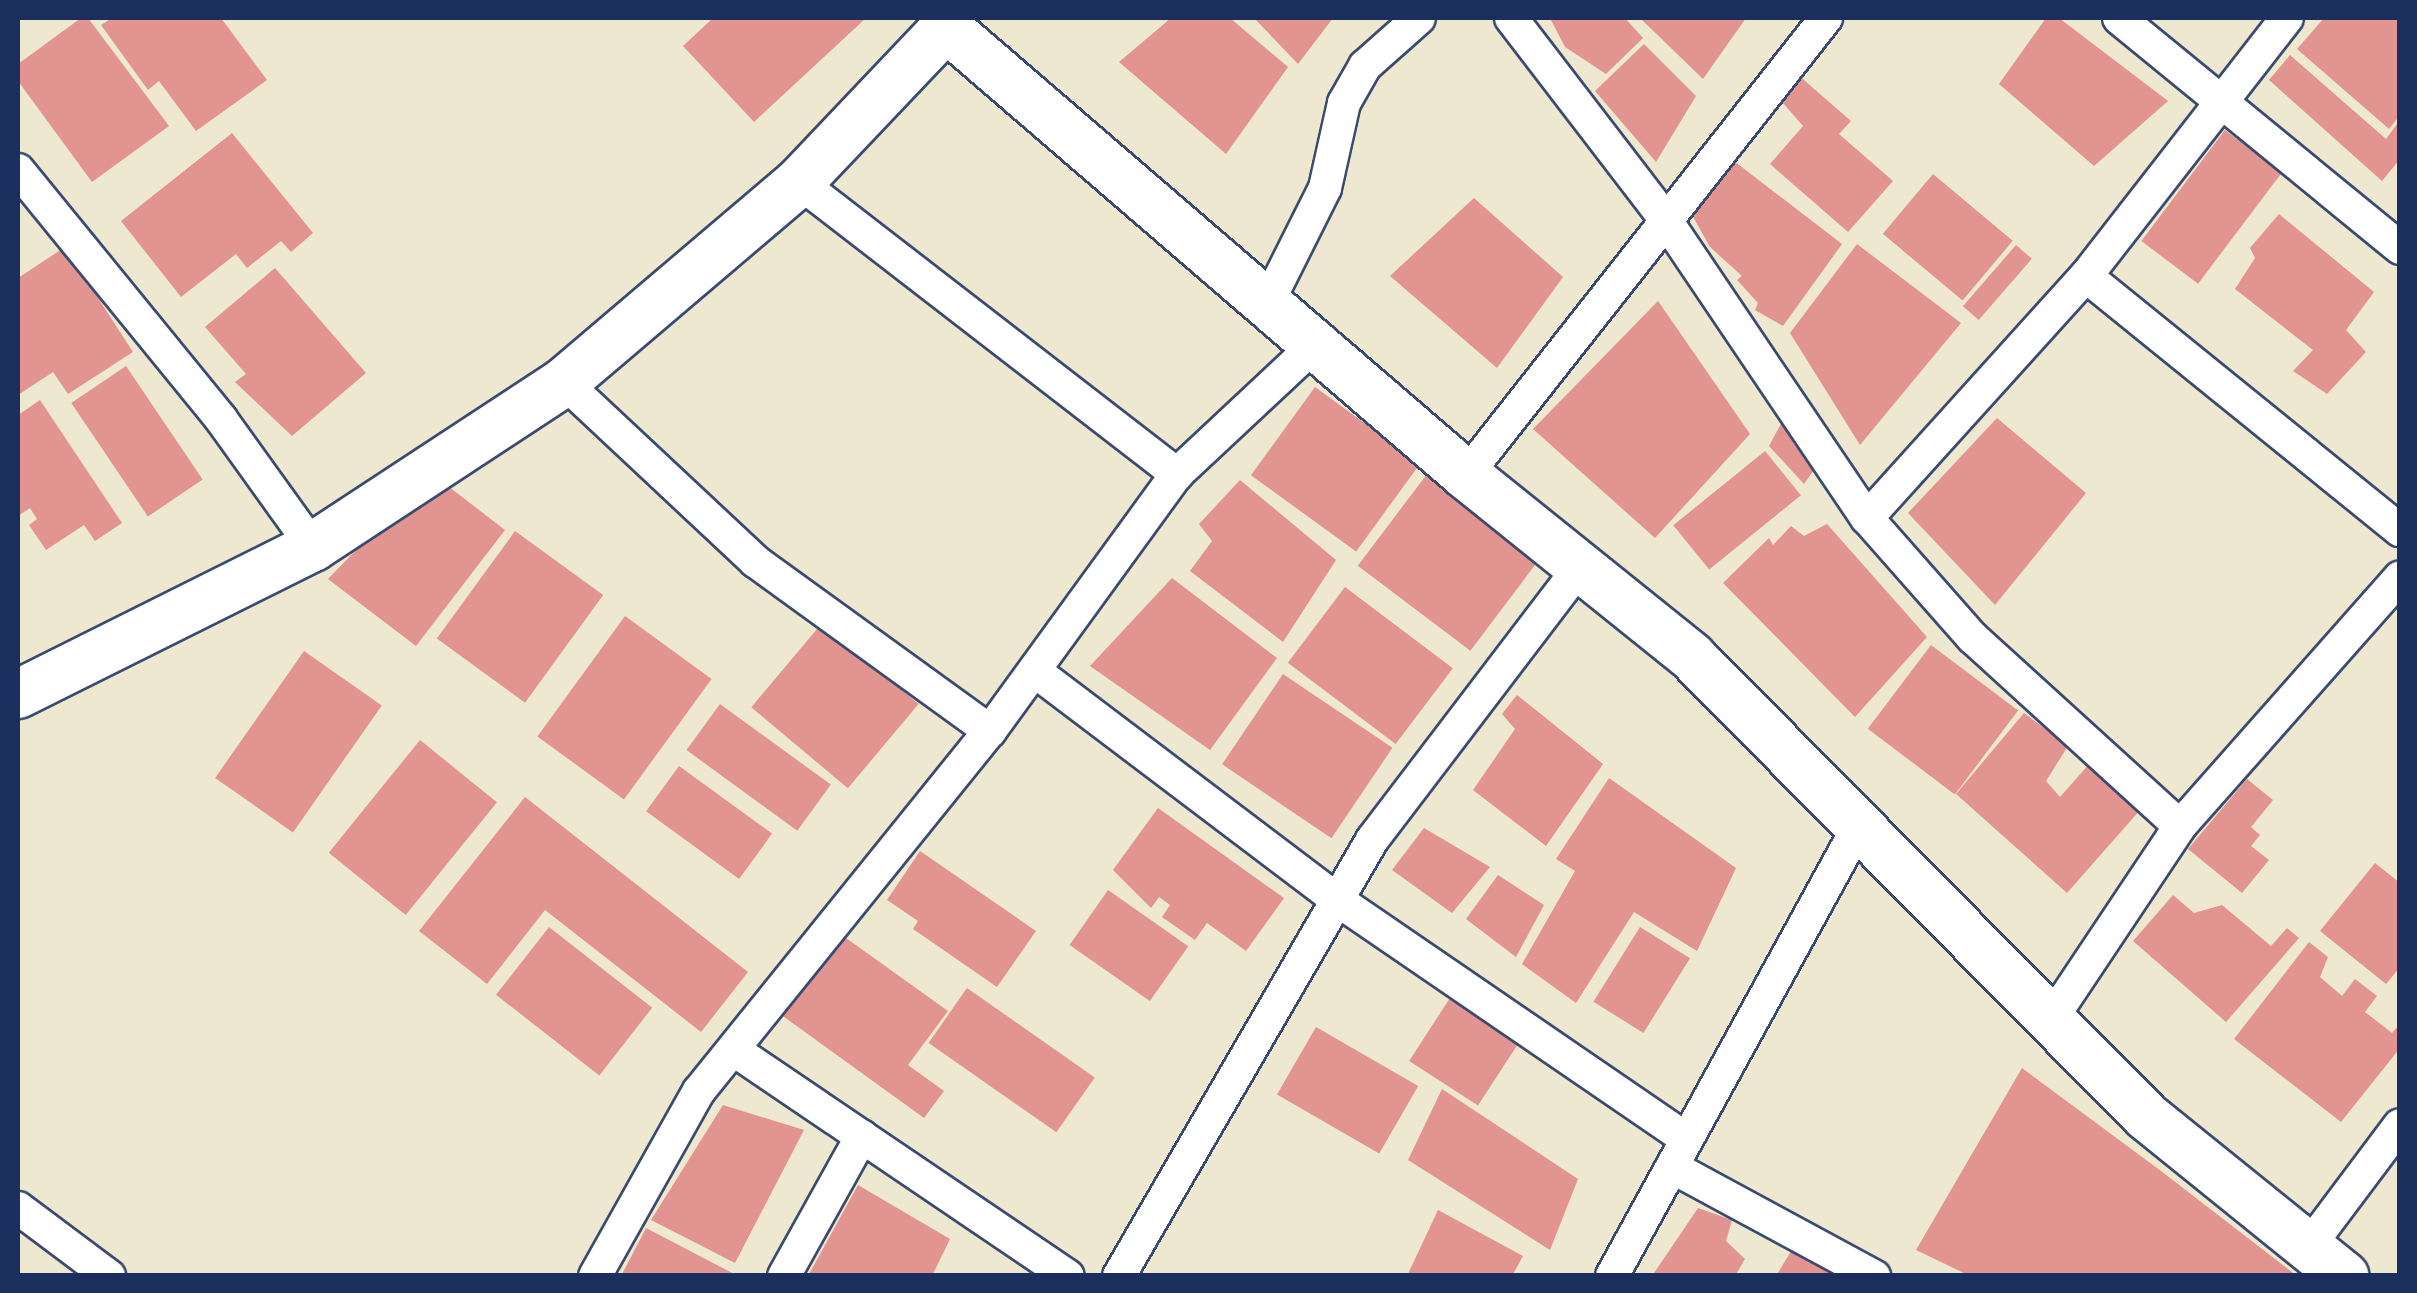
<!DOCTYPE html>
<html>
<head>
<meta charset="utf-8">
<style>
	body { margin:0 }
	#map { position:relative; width:2417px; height:1293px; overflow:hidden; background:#eee8d0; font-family:Dekko,sans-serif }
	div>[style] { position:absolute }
	.building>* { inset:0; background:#e29490; transform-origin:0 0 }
	.roads { filter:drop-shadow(2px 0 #3b4b6f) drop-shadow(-2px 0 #3b4b6f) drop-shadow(0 2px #3b4b6f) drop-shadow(0 -2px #3b4b6f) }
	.street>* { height:32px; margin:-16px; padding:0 16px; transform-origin:16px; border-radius:16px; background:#fff }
	.secondary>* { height:48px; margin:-24px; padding:0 24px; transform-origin:24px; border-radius:24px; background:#fff }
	span { translate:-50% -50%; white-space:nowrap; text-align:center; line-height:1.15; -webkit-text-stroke:8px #f7f3e8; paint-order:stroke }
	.frame { position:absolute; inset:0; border:20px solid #1b2f5e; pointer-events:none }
</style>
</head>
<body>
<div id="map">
	<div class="building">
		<i style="clip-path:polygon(81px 18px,88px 18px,169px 126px,92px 182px,18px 81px,18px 64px)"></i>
		<i style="clip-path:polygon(112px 18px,221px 18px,267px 80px,196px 131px,159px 81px,148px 90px,101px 25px)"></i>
		<i style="clip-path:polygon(713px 18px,866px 18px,754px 122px,683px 46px)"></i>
		<i style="clip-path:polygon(1171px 18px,1230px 18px,1288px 67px,1226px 154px,1119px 62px)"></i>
		<i style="clip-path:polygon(1254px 18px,1333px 18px,1298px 64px)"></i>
		<i style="clip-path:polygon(1550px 18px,1625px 18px,1643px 38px,1606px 74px,1565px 47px)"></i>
		<i style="clip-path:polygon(1640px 18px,1746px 18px,1703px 79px)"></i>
		<i style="clip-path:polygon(2046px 18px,2059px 18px,2168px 101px,2094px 166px,1999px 84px)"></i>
		<i style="clip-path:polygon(2324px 18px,2400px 18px,2400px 115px,2389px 129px,2297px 49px)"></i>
		<i style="clip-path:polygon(1644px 44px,1696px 96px,1656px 162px,1595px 91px)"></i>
		<i style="clip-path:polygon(2290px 55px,2386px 139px,2400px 120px,2400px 159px,2382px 181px,2269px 80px)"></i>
		<i style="clip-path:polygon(1797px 74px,1851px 121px,1839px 134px,1893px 181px,1848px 232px,1770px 164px,1803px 126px,1777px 96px)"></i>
		<i style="left:2225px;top:130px;width:71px;height:139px;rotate:37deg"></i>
		<i style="clip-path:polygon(232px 133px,313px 233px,291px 252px,281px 241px,247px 268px,236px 254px,181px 297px,121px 221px)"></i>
		<i style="clip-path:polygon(1730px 158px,1842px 244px,1783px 326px,1755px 310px,1758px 303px,1737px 280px,1742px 276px,1710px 247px,1687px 206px)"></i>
		<i style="left:1933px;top:174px;width:104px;height:78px;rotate:40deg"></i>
		<i style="clip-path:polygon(1474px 198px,1563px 277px,1497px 368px,1390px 276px)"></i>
		<i style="clip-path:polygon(2279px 214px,2374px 292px,2346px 330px,2366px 352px,2327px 394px,2293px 371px,2313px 350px,2235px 289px,2255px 258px,2250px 248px)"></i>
		<i style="clip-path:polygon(1857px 244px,1961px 323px,1860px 445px,1790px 333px)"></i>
		<i style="left:2016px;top:245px;width:21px;height:81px;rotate:41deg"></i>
		<i style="clip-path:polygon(65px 247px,133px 352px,68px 394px,53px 372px,18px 395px,18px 278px)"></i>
		<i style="clip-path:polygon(275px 268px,366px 373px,292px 436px,235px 382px,246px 374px,205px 327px)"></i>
		<i style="clip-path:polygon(1658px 301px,1750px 434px,1655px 538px,1533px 429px)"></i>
		<i style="left:126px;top:366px;width:137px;height:66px;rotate:56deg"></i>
		<i style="left:1315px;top:387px;width:130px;height:109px;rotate:36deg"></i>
		<i style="clip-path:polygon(40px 400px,122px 523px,95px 541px,84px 525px,46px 550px,29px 525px,37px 519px,30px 508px,18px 516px,18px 415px)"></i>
		<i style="clip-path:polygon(1784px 418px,1819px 463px,1804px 484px,1769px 446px)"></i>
		<i style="clip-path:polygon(1997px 418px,2086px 493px,1995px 605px,1908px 513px)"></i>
		<i style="left:1765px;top:451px;width:57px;height:118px;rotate:51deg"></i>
		<i style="clip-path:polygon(431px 473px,505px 530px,416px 646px,328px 579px)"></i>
		<i style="left:1427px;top:474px;width:141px;height:115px;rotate:37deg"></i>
		<i style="clip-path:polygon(1240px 480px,1336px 560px,1283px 642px,1190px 571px,1212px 541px,1199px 524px)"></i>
		<i style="clip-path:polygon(1827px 524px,1927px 637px,1855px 717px,1723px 583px,1769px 538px,1773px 545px,1791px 526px,1804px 536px)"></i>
		<i style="left:515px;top:531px;width:109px;height:133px;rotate:36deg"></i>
		<i style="clip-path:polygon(1172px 578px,1277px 658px,1210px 750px,1090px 666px)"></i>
		<i style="left:1345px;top:587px;width:135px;height:95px;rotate:37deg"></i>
		<i style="left:625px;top:616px;width:107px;height:149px;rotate:36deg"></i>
		<i style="left:822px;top:623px;width:126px;height:110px;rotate:40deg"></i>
		<i style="left:1931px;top:645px;width:109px;height:105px;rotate:37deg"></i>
		<i style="left:304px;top:651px;width:95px;height:155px;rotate:35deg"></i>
		<i style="left:1283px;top:674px;width:132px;height:109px;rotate:34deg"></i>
		<i style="clip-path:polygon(1517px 695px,1603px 764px,1546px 846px,1473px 790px,1515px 729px,1502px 714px)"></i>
		<i style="left:720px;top:704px;width:137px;height:57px;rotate:36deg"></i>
		<i style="clip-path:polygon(2024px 713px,2068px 746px,2046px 781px,2060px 797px,2090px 763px,2141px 809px,2067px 893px,1956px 794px)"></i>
		<i style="left:420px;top:740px;width:99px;height:145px;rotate:39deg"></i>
		<i style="left:679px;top:766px;width:115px;height:56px;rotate:36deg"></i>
		<i style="clip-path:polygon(1609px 778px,1736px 868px,1697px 951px,1634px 912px,1576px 1003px,1522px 964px,1575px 871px,1556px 859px)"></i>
		<i style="clip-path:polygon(2247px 779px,2273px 800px,2251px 827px,2260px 835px,2251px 846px,2269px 860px,2242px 893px,2188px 849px)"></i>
		<i style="clip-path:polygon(525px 797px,748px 972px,701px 1032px,545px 910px,487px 984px,419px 931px)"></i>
		<i style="clip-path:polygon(1158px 808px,1284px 898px,1246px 951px,1207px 923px,1195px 940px,1162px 917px,1170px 905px,1159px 897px,1151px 908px,1113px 870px)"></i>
		<i style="clip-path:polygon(1424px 828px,1490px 867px,1452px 913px,1392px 870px)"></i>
		<i style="clip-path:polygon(920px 851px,1036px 931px,997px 987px,913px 929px,918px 921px,887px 900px)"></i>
		<i style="clip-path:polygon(2375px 863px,2400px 883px,2400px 967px,2386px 984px,2320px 931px)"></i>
		<i style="clip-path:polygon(1498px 875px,1544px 905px,1516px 957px,1466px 919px)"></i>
		<i style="left:1108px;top:890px;width:98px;height:67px;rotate:35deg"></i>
		<i style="clip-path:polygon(2173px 895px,2194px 913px,2222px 905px,2271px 946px,2287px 928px,2299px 938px,2226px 1022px,2133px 941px)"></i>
		<i style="left:549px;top:927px;width:131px;height:86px;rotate:38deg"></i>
		<i style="left:1640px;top:927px;width:59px;height:88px;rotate:32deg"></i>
		<i style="clip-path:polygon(839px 933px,948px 1011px,908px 1065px,944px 1091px,924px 1118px,780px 1014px)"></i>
		<i style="clip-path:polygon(2309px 942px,2328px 957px,2320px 977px,2342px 996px,2355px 979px,2377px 996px,2365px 1012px,2392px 1033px,2400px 1024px,2400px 1048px,2341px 1122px,2234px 1039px)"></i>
		<i style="left:967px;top:988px;width:156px;height:67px;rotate:35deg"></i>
		<i style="left:1450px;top:998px;width:82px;height:75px;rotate:33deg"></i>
		<i style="left:1316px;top:1027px;width:118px;height:78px;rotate:30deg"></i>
		<i style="clip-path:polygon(2022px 1068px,2161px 1171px,2297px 1276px,1970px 1276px,1916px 1250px)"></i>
		<i style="clip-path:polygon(1442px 1089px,1578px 1179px,1550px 1250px,1408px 1160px)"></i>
		<i style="clip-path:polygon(723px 1105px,804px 1130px,735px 1263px,651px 1220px)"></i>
		<i style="clip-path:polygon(858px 1185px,950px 1239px,932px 1276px,808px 1276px)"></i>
		<i style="clip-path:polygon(1698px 1208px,1732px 1220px,1726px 1241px,1745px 1259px,1735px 1276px,1652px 1276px)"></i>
		<i style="clip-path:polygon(1438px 1210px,1523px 1256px,1512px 1276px,1407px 1276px)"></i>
		<i style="clip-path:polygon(646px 1228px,738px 1276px,621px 1276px)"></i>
		<i style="clip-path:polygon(1796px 1243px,1854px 1276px,1776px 1276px)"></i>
	</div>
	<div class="roads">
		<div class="street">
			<i style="left:1511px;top:18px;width:250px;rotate:52.5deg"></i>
			<i style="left:1663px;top:216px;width:364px;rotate:56deg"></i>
			<i style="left:1867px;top:518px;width:159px;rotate:48.6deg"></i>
			<i style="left:1972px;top:637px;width:281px;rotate:42.3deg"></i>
			<i style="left:2119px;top:18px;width:363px;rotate:39.3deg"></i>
			<i style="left:18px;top:170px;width:321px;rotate:50.8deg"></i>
			<i style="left:221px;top:419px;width:158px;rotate:54.3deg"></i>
			<i style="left:799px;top:182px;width:478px;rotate:37.7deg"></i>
			<i style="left:2086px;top:276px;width:404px;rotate:39deg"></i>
			<i style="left:1268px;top:302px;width:127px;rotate:-63.4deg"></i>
			<i style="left:1325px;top:188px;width:87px;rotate:-77.4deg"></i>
			<i style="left:1344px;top:103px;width:43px;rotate:-60.4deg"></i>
			<i style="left:1365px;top:66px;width:72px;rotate:-41.6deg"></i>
			<i style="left:564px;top:382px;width:262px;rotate:43.1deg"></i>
			<i style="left:755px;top:561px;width:290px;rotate:35.9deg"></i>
			<i style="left:1466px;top:475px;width:582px;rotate:-51.77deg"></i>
			<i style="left:1867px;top:518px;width:326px;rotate:-47.9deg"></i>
			<i style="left:2086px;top:276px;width:327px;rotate:-52.1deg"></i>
			<i style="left:1036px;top:672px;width:376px;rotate:37.1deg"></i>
			<i style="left:1336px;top:899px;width:425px;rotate:34.4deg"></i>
			<i style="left:2052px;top:1018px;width:231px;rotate:-56.3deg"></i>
			<i style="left:2180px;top:826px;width:332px;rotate:-48.5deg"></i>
			<i style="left:734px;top:1050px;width:403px;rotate:34.1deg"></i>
			<i style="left:1672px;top:1167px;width:230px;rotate:28.4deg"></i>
			<i style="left:18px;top:1208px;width:114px;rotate:36.8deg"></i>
			<i style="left:2309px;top:1246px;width:151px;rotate:-53.1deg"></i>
			<i style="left:595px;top:1276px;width:212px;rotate:-60.7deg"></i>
			<i style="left:699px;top:1091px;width:463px;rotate:-51.1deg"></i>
			<i style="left:990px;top:731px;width:318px;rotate:-54deg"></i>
			<i style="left:1177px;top:474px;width:190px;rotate:-43.1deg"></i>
			<i style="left:784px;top:1276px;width:160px;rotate:-60.9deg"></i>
			<i style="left:1119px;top:1276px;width:504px;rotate:-59.87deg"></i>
			<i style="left:1372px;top:840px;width:343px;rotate:-52.7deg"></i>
			<i style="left:1612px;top:1276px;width:518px;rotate:-61.26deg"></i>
		</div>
		<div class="secondary">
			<i style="left:18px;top:694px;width:330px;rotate:-26.5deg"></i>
			<i style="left:313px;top:547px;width:300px;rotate:-33.3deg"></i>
			<i style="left:564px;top:382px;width:309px;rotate:-40.4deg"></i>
			<i style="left:799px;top:182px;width:214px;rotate:-46.5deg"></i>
			<i style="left:946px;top:27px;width:686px;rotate:40.75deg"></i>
			<i style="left:1466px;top:475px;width:290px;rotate:38.8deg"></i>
			<i style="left:1692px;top:657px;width:646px;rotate:45.31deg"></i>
			<i style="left:2146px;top:1116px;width:255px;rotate:38.9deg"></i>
		</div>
	</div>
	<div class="frame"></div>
</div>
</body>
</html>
